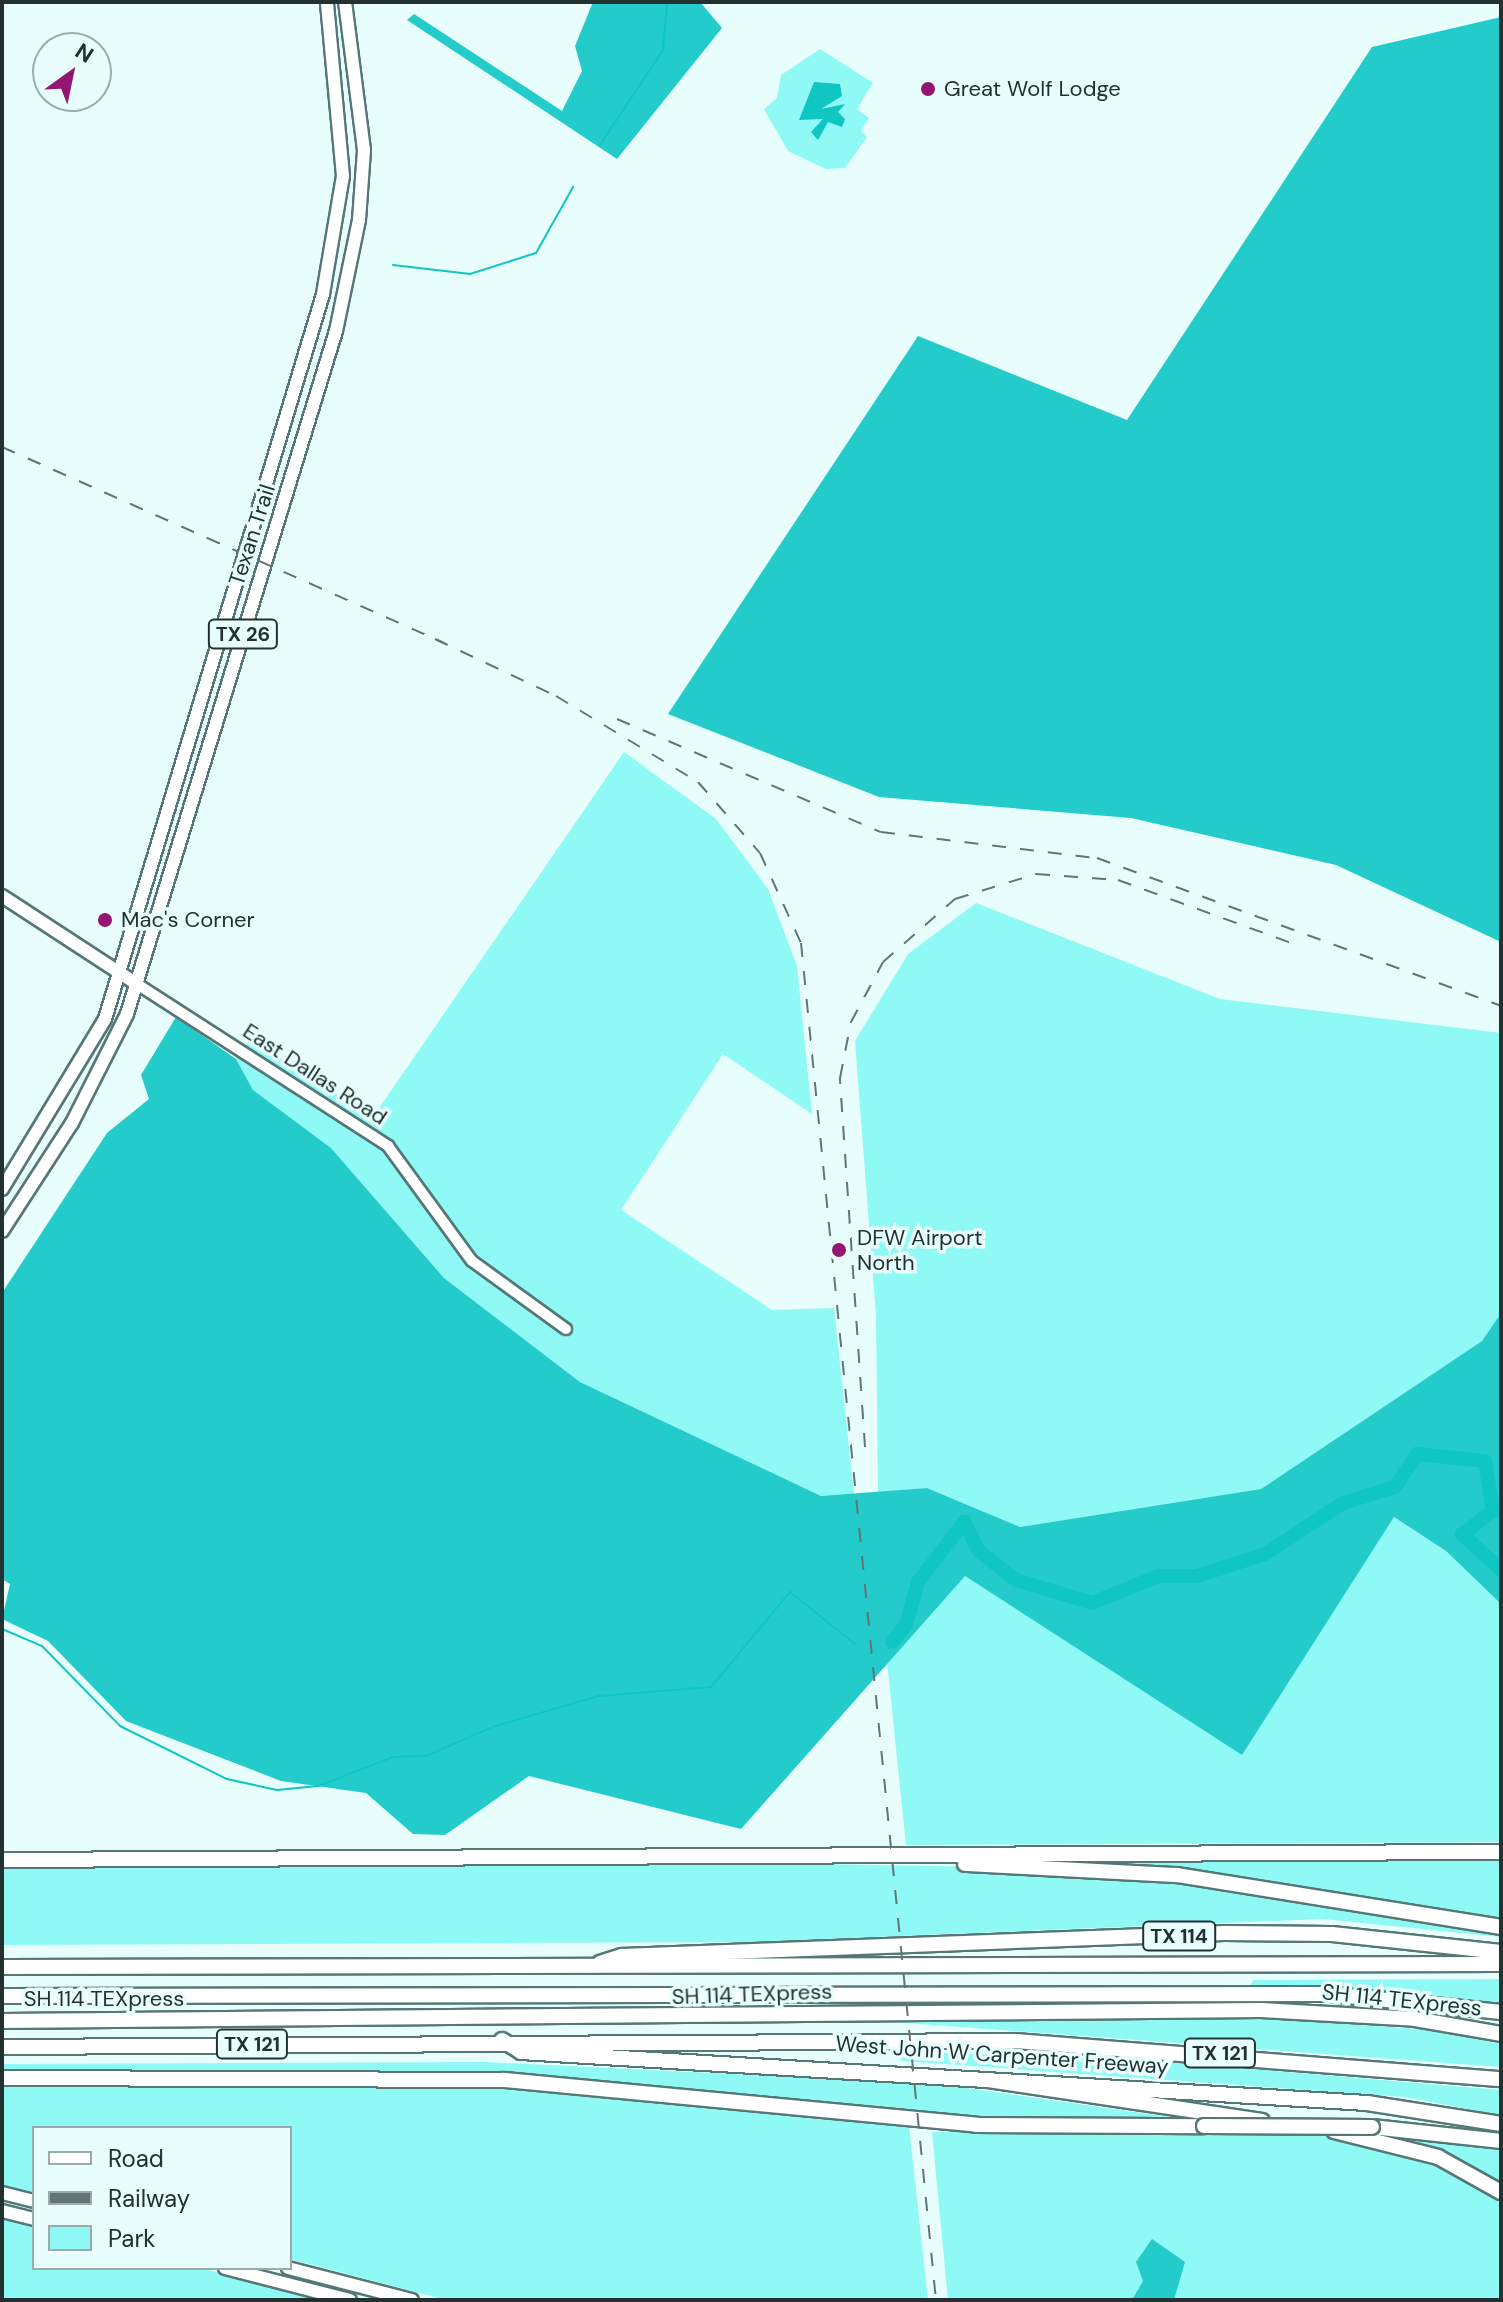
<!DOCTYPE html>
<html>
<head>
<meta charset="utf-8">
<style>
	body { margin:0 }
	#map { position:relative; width:1503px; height:2302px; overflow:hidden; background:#e7fefd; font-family:"DM Sans",sans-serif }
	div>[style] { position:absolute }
	.green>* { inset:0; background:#8ff9f6 }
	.forest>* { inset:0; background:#23ccca }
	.water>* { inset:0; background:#10c6c3 }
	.stream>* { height:2px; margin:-1px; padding:0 1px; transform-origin:1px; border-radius:1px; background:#10c6c3 }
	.river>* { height:14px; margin:-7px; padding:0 7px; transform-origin:7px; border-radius:7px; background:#10c6c3 }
	.roads { filter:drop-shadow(2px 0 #557775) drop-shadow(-2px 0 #557775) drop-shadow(0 2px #557775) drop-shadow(0 -2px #557775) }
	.minor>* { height:10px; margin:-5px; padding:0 5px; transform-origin:5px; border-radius:5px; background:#fff }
	.major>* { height:12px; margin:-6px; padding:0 6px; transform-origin:6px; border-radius:6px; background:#fff }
	.highway>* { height:14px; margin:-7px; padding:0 7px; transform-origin:7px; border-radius:7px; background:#fff }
	.rail>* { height:2px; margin-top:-1px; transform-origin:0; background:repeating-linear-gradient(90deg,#637474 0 14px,transparent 0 28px) }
	.bridges { filter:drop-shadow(2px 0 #557775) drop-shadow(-2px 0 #557775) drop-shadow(0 2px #557775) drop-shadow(0 -2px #557775) }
	.highway-bridge>* { height:14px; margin:-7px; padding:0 7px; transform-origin:7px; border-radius:7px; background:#fff }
	.dots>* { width:22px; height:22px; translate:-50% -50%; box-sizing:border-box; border:4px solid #e7fefd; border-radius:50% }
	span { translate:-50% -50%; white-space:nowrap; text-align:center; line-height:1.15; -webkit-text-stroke:7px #e7fefd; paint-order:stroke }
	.shield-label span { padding:2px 6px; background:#e7fefd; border:2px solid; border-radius:6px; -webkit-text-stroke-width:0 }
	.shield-label { font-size:20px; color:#233131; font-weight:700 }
	.poi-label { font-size:22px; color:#233131 }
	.left { translate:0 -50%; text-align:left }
	.street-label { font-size:22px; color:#233131 }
	.frame { position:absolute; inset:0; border:4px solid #233131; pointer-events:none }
	.legend { position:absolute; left:32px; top:2126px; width:260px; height:144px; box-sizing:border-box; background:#e7fefd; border:2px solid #99acab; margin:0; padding:10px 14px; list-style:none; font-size:24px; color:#233131 }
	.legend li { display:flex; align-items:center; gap:16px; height:40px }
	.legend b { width:40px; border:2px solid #99acab }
	.north { position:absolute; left:32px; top:32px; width:80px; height:80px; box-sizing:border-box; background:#e7fefd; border:2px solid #99acab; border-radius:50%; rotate:33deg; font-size:22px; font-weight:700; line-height:32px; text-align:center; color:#233131 }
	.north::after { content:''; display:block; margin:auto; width:28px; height:36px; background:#941670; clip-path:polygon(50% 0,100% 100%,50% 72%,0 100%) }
</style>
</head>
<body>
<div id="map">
	<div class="green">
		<i style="clip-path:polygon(820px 49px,873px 83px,857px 109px,869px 118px,861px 131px,867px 137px,845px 168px,826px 169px,788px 151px,764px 109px,777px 98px,781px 75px)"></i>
		<i style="clip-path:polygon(624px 752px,716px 819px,768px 889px,797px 966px,812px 1114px,723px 1054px,621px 1210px,772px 1310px,834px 1308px,854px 1494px,821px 1496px,580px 1382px,444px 1278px,331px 1148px,253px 1090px,236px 1059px,250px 1039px,373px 1117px)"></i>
		<i style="clip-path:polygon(976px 903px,1220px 999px,1501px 1033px,1501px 1313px,1482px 1341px,1261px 1489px,1020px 1527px,927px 1488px,878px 1492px,876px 1316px,855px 1041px,908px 954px)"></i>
		<i style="clip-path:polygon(1394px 1517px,1446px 1551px,1501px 1604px,1501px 1842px,906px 1845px,887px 1661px,965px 1576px,1242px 1754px)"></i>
		<i style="clip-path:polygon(1124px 1858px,1501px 1859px,1501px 1922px,1124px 1865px)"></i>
		<i style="clip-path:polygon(651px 1861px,1043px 1868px,1205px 1883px,1501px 1930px,1501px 1937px,1323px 1919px,750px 1942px,2px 1945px,2px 1863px)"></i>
		<i style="clip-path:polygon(1501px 1979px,1501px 2005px,1414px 1992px,1250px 1987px,1253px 1980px)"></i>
		<i style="clip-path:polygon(1261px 2018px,1434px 2030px,1501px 2044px,1501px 2067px,893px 2022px)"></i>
		<i style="clip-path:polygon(900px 2051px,1159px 2061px,1501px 2090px,1501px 2115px,1404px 2097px,901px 2061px)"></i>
		<i style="clip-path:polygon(485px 2062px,940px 2084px,1198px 2121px,893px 2115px,573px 2078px,2px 2074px,2px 2064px)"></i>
		<i style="clip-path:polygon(414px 2082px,642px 2095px,909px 2126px,928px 2300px,446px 2300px,290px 2259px,290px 2128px,34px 2128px,34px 2192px,2px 2185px,2px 2084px)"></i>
		<i style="clip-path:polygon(1305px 2131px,1433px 2160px,1501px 2199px,1501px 2300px,948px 2300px,932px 2132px)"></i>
		<i style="clip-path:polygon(1391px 2136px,1501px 2146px,1501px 2187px,1456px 2161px)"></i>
		<i style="clip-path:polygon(2px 2216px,34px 2225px,34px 2268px,201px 2268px,324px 2300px,2px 2300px)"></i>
	</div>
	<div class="forest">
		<i style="clip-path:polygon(593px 2px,700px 2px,722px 28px,617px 159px,407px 20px,414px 14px,562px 111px,582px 71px,575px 46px)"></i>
		<i style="clip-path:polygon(1501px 17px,1501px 942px,1336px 865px,1131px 818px,879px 797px,668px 714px,918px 336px,1127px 420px,1372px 47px)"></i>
		<i style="clip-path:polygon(176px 1017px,236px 1059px,253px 1090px,331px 1148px,444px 1278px,580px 1382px,821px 1496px,927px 1488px,1020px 1527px,1261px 1489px,1482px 1341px,1501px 1313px,1501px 1604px,1446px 1551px,1394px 1517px,1242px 1755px,965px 1576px,741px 1829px,529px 1776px,445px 1835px,413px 1834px,366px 1793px,281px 1781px,126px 1721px,48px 1641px,2px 1619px,10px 1584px,2px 1579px,2px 1293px,107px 1133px,149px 1099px,141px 1075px)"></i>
		<i style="clip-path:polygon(1152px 2239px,1185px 2262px,1174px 2300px,1132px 2300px,1143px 2281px,1136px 2262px)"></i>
	</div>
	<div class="water">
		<i style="clip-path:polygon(814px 82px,840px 84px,842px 96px,821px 109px,845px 104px,838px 112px,845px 119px,842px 127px,828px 122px,818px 140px,811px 132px,823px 119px,799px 120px)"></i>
	</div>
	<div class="stream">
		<i style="left:600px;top:145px;width:114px;rotate:-56.4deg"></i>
		<i style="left:663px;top:50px;width:48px;rotate:-85.2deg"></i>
		<i style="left:393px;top:265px;width:78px;rotate:6.7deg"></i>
		<i style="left:470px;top:274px;width:69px;rotate:-17.7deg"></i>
		<i style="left:536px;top:253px;width:76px;rotate:-60.7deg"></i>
		<i style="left:2px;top:1629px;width:43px;rotate:23deg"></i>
		<i style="left:42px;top:1646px;width:112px;rotate:45.7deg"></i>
		<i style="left:120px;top:1726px;width:119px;rotate:26.4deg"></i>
		<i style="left:227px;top:1779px;width:51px;rotate:12.4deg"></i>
		<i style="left:277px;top:1790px;width:41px;rotate:-5.6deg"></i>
		<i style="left:318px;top:1786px;width:80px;rotate:-21.1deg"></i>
		<i style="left:393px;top:1757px;width:33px;rotate:-2deg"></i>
		<i style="left:426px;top:1756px;width:72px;rotate:-23.7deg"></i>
		<i style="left:492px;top:1727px;width:111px;rotate:-16.2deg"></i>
		<i style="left:599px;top:1696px;width:112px;rotate:-4.6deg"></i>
		<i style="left:711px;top:1687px;width:124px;rotate:-50.3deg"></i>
		<i style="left:790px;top:1592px;width:83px;rotate:38.7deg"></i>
	</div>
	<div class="river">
		<i style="left:892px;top:1642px;width:22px;rotate:-51deg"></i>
		<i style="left:906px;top:1625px;width:45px;rotate:-74.4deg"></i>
		<i style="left:918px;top:1582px;width:76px;rotate:-52.5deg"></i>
		<i style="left:964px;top:1522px;width:33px;rotate:63deg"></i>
		<i style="left:979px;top:1551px;width:47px;rotate:38.1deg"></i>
		<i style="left:1016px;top:1580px;width:79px;rotate:16.8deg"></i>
		<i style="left:1092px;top:1603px;width:71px;rotate:-22.2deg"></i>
		<i style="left:1158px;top:1576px;width:39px"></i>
		<i style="left:1197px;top:1576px;width:71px;rotate:-17.9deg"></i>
		<i style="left:1265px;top:1554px;width:93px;rotate:-33.2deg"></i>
		<i style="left:1343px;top:1503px;width:54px;rotate:-17.1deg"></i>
		<i style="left:1395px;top:1487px;width:40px;rotate:-56deg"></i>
		<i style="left:1417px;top:1454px;width:68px;rotate:5.9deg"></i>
		<i style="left:1485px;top:1461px;width:51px;rotate:80.9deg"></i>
		<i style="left:1493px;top:1511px;width:39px;rotate:143deg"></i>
		<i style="left:1462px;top:1534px;width:53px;rotate:42.7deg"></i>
	</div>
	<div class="roads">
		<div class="minor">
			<i style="left:137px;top:984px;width:299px;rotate:32.8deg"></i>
			<i style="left:388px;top:1146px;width:142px;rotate:53.9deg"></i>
			<i style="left:472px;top:1261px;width:116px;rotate:35.9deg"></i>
		</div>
		<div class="major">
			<i style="left:2px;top:896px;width:161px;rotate:33.1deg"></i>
			<i style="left:2px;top:1189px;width:199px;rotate:-58.8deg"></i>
			<i style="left:105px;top:1019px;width:757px;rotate:-73.26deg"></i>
			<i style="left:323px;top:294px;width:120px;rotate:-80.4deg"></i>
			<i style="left:343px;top:176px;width:175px;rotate:-95.3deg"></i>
			<i style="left:2px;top:1231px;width:129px;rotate:-57.1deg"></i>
			<i style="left:72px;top:1123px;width:122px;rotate:-63.2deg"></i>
			<i style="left:127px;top:1014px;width:714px;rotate:-72.99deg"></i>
			<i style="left:336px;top:331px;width:113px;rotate:-78.3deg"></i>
			<i style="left:359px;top:220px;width:70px;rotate:-85.9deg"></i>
			<i style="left:364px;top:150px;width:149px;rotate:-97.3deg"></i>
			<i style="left:2px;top:2193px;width:33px;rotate:14deg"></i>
			<i style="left:2px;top:2211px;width:33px;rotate:14deg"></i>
			<i style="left:225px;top:2268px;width:129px;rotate:14.4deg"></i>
			<i style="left:288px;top:2268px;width:128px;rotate:14.5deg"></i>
		</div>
		<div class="highway">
			<i style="left:2px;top:1860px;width:1499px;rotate:-0.31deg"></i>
			<i style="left:965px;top:1864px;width:212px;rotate:3deg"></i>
			<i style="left:1177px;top:1875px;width:328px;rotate:9.1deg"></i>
			<i style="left:600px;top:1963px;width:23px;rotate:-18deg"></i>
			<i style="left:622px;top:1956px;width:603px;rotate:-2.18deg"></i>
			<i style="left:1225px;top:1933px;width:107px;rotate:0.5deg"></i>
			<i style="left:1332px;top:1934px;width:170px;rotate:6.1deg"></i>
			<i style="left:2px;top:1967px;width:1499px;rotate:-0.11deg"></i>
			<i style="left:2px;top:1996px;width:1327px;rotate:-0.09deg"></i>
			<i style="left:1329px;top:1994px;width:173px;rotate:6deg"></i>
			<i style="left:2px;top:2021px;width:1259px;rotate:-0.5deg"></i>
			<i style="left:1261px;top:2010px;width:154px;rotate:3.3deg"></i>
			<i style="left:1415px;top:2019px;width:87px;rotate:9.9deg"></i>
			<i style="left:502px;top:2040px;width:22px;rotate:32deg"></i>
			<i style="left:521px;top:2052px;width:848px;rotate:3.45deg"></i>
			<i style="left:1367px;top:2103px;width:136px;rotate:8.9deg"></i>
			<i style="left:2px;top:2047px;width:1014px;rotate:-0.34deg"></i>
			<i style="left:1016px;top:2041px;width:486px;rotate:4.5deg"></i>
			<i style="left:2px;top:2078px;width:502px;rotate:0.23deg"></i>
			<i style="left:504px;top:2080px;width:474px;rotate:5.4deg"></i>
			<i style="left:976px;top:2125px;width:228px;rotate:0.3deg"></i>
			<i style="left:988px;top:2080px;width:277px;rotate:8.5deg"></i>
			<i style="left:1372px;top:2127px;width:130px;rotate:6.2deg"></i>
			<i style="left:1334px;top:2131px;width:107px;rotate:14deg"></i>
			<i style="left:1438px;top:2157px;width:72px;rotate:29.1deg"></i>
		</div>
	</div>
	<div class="rail">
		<i style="left:2px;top:447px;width:484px;rotate:23.9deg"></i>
		<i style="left:435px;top:639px;width:134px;rotate:25.2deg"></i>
		<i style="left:556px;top:696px;width:166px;rotate:31.2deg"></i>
		<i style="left:698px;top:782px;width:94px;rotate:48.9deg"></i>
		<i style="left:760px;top:853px;width:99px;rotate:65.5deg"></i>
		<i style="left:801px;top:943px;width:1364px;rotate:84.32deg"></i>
		<i style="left:617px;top:719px;width:287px;rotate:23.2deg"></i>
		<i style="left:881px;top:832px;width:218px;rotate:6.9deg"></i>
		<i style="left:1097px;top:858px;width:430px;rotate:20.1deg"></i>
		<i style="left:865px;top:1447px;width:370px;rotate:-93.9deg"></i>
		<i style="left:840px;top:1078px;width:57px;rotate:-78.9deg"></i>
		<i style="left:851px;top:1022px;width:68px;rotate:-61.9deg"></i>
		<i style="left:883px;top:962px;width:96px;rotate:-41.2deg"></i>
		<i style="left:955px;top:899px;width:85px;rotate:-17.2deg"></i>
		<i style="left:1036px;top:874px;width:82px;rotate:4.2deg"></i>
		<i style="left:1118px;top:880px;width:184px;rotate:20deg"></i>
	</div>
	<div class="bridges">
		<div class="highway-bridge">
			<i style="left:1204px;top:2126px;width:168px;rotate:0.3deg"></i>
		</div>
	</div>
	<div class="dots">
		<i style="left:928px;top:89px;background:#941670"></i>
		<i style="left:105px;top:920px;background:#941670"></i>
		<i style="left:839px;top:1250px;background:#941670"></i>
	</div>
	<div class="shield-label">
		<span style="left:243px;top:634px">TX 26</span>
		<span style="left:1179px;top:1936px">TX 114</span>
		<span style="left:252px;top:2044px">TX 121</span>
		<span style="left:1220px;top:2053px">TX 121</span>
	</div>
	<div class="poi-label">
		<span class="left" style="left:944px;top:89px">Great Wolf Lodge</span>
		<span class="left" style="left:121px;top:920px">Mac's Corner</span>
		<span class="left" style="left:857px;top:1250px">DFW Airport<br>North</span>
	</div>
	<div class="street-label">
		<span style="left:252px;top:535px;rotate:-72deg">Texan Trail</span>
		<span style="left:315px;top:1074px;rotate:33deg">East Dallas Road</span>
		<span style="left:752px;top:1994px;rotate:-2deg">SH 114 TEXpress</span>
		<span style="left:104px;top:1999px">SH 114 TEXpress</span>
		<span style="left:1402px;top:2000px;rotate:6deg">SH 114 TEXpress</span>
		<span style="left:1002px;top:2055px;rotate:4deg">West John W Carpenter Freeway</span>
	</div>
	<div class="frame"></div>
	<ul class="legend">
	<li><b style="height:10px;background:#fff"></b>Road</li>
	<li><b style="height:10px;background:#637474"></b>Railway</li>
	<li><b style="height:22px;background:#8ff9f6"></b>Park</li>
	</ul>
	<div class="north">N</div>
</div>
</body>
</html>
